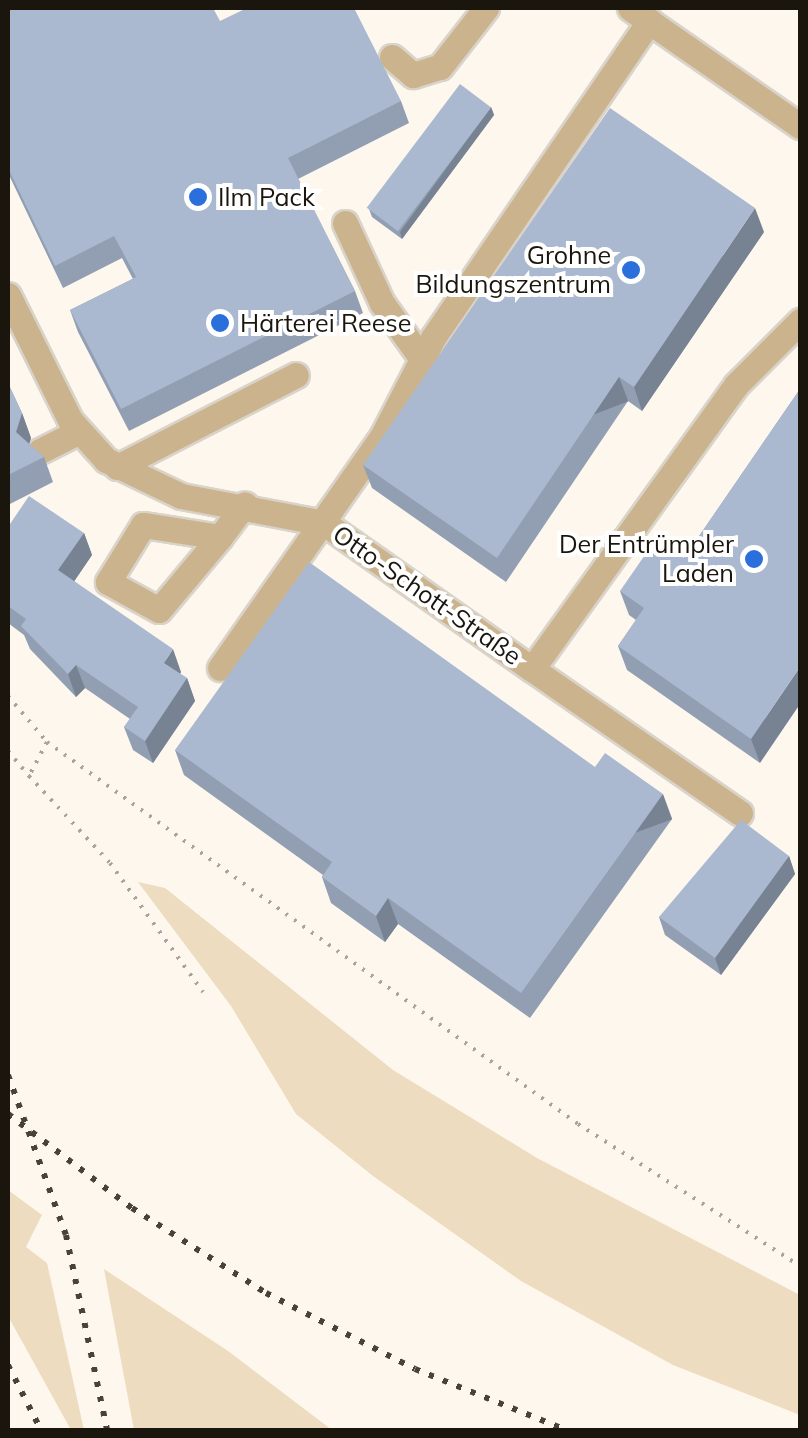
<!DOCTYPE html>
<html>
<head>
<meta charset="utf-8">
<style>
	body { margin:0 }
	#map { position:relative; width:808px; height:1438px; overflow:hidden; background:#fdf7ed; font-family:Mulish,sans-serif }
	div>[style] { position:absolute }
	.green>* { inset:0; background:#eddcbf }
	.path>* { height:4px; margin-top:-2px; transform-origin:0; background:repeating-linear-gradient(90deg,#a9a39a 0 2.5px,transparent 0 10.5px) }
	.roads { filter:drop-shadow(2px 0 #d9d3c9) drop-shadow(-2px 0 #d9d3c9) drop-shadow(0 2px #d9d3c9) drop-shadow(0 -2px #d9d3c9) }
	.minor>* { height:25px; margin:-12.5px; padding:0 12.5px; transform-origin:12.5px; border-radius:12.5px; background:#cbb48d }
	.rail>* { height:6px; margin-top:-3px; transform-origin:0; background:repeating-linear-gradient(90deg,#484239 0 5px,transparent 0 15px) }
	.wall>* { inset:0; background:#929fb3 }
	.shaded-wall>* { inset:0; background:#778292; transform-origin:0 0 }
	.building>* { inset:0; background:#aab9d0; transform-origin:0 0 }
	.dots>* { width:28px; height:28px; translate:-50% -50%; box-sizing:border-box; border:5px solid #fff; border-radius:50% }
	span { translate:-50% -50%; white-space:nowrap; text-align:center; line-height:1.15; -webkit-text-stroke:8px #fff; paint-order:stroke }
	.poi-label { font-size:25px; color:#1b160d }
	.left { translate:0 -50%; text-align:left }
	.right { translate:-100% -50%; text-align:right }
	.street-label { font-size:25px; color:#1b160d }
	.frame { position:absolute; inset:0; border:10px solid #1b160d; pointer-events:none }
</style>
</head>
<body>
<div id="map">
	<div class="green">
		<i style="clip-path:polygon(138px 882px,165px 888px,393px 1070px,537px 1158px,800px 1295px,800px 1415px,673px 1365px,521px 1281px,373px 1176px,296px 1114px,231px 1006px)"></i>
		<i style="clip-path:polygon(8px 1190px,42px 1215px,26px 1247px,47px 1263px,84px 1430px,71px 1430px,8px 1316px)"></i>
		<i style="clip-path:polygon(104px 1269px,228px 1351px,332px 1430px,134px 1430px)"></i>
	</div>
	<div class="path">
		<i style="left:8px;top:696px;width:60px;rotate:49.7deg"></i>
		<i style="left:47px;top:742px;width:654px;rotate:35.73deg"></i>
		<i style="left:578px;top:1124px;width:264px;rotate:32.6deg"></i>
		<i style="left:47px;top:742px;width:38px;rotate:118deg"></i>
		<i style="left:29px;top:776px;width:119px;rotate:47deg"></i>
		<i style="left:110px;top:863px;width:159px;rotate:54.2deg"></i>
		<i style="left:8px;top:751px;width:33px;rotate:50deg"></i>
	</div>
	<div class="roads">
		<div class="minor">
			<i style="left:630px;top:8px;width:207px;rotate:34.8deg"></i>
			<i style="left:392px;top:57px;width:28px;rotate:41deg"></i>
			<i style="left:413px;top:75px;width:28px;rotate:-17deg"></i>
			<i style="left:440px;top:67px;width:75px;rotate:-52.1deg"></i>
			<i style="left:345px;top:223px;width:88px;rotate:65.2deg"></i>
			<i style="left:382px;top:303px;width:69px;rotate:54.5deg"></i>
			<i style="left:8px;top:295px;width:140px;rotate:63.6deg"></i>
			<i style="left:70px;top:420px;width:54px;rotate:48deg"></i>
			<i style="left:106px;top:460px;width:83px;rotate:25.6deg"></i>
			<i style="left:181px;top:496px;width:146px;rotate:10.7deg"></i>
			<i style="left:324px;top:523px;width:254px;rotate:35.1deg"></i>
			<i style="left:532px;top:669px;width:350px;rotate:-54.3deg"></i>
			<i style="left:736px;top:385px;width:91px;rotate:-45deg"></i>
			<i style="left:40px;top:451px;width:42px;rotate:-26.6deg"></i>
			<i style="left:117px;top:467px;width:201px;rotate:-27.2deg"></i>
			<i style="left:220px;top:537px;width:78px;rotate:-171.1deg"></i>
			<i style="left:143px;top:525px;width:67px;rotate:121.6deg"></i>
			<i style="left:108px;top:582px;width:58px;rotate:28.8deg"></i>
			<i style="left:159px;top:610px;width:95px;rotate:-50.1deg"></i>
			<i style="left:220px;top:537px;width:41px;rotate:-52.9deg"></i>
			<i style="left:220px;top:668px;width:284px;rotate:-55deg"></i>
			<i style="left:383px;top:435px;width:109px;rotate:-62.7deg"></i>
			<i style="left:433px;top:338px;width:384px;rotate:-55.7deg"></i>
			<i style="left:532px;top:669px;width:253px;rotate:34.7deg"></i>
		</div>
	</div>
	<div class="rail">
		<i style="left:8px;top:1075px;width:170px;rotate:70.1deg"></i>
		<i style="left:66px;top:1235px;width:199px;rotate:78.1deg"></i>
		<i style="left:8px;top:1114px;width:156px;rotate:37.2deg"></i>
		<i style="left:132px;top:1208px;width:159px;rotate:32.4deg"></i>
		<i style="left:266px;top:1293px;width:167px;rotate:27deg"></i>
		<i style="left:415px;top:1369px;width:163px;rotate:22deg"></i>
		<i style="left:8px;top:1365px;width:73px;rotate:63.1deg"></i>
	</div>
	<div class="wall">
		<i style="clip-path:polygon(8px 8px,220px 21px,401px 101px,409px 123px,298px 179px,355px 291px,363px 313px,129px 431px,78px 332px,70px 310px,133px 279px,122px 258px,63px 288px,8px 173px)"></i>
		<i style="clip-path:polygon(491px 107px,494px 115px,402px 239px,372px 217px,369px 209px)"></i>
		<i style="clip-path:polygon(764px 232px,642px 411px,628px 401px,506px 582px,372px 488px,363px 465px)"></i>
		<i style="clip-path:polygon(8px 383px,22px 413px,31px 438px,29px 444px,44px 457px,53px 482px,8px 505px)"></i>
		<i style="clip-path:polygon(800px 389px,760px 763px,627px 670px,618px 646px,636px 620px,629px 615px,620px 591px,684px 558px)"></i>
		<i style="clip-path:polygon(8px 527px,84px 533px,92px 555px,74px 581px,181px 672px,180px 674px,187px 678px,195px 701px,153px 763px,133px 750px,124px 727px,130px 719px,85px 688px,76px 697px,30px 649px,24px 635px,8px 623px)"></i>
		<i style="clip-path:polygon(175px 750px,595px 767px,672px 819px,530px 1018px,398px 924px,385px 942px,331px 903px,322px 877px,323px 875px,184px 775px)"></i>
		<i style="clip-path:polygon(789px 856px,795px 874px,721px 975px,665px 935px,659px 917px)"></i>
	</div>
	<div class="shaded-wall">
		<i style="clip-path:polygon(491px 107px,494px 115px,402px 239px,400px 232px)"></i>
		<i style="clip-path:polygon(755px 208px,764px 232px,642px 411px,634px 387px)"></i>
		<i style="left:619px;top:377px;width:26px;height:218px;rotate:69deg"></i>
		<i style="clip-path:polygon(22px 413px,31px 438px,25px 457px,16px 432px)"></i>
		<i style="clip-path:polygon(84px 533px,92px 555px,67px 592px,58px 570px)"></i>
		<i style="clip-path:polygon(173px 649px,181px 672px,172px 685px,164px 663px)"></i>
		<i style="clip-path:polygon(76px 665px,85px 688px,76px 697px,68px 674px)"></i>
		<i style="clip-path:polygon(800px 667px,800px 704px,760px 763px,751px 739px)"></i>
		<i style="clip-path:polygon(187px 678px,195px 701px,153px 763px,145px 741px)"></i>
		<i style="left:663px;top:794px;width:27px;height:244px;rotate:70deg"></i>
		<i style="clip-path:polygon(789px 856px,795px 874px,721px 975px,715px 958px)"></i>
		<i style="clip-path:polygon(388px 898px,398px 924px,385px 942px,376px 916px)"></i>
	</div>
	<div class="building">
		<i style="clip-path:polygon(8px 8px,213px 8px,220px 21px,247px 8px,354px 8px,401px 101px,288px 158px,355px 291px,121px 409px,70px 310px,136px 277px,114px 236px,55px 266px,8px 168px)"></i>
		<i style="left:460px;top:84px;width:39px;height:155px;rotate:37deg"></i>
		<i style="clip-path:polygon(610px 108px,755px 208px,634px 387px,619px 377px,497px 558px,363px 465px)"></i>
		<i style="clip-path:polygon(8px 383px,22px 413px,16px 432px,44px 457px,8px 475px)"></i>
		<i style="clip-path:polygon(800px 389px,800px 667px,751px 739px,618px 646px,644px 608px,620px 591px,656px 539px,684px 558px)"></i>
		<i style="clip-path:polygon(29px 496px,84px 533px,58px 570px,173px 649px,164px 663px,187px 678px,145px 741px,124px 727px,138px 707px,76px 665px,68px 674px,21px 626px,26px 619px,8px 606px,8px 527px)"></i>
		<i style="clip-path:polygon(309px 562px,595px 767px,605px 753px,663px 794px,521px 993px,388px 898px,376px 916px,322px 877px,332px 862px,175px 750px)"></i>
		<i style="clip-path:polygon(741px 820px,789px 856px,715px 958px,659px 917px)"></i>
	</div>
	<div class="dots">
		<i style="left:198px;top:197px;background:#2b6fdc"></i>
		<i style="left:631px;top:270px;background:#2b6fdc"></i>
		<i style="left:220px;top:323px;background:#2b6fdc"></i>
		<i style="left:754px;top:559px;background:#2b6fdc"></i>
	</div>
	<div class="poi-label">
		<span class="left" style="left:218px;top:197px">Ilm Pack</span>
		<span class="right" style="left:611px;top:270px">Grohne<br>Bildungszentrum</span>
		<span class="left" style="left:240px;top:323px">Härterei Reese</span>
		<span class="right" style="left:734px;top:559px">Der Entrümpler<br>Laden</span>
	</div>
	<div class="street-label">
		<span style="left:427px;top:595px;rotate:35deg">Otto-Schott-Straße</span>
	</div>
	<div class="frame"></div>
</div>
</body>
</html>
